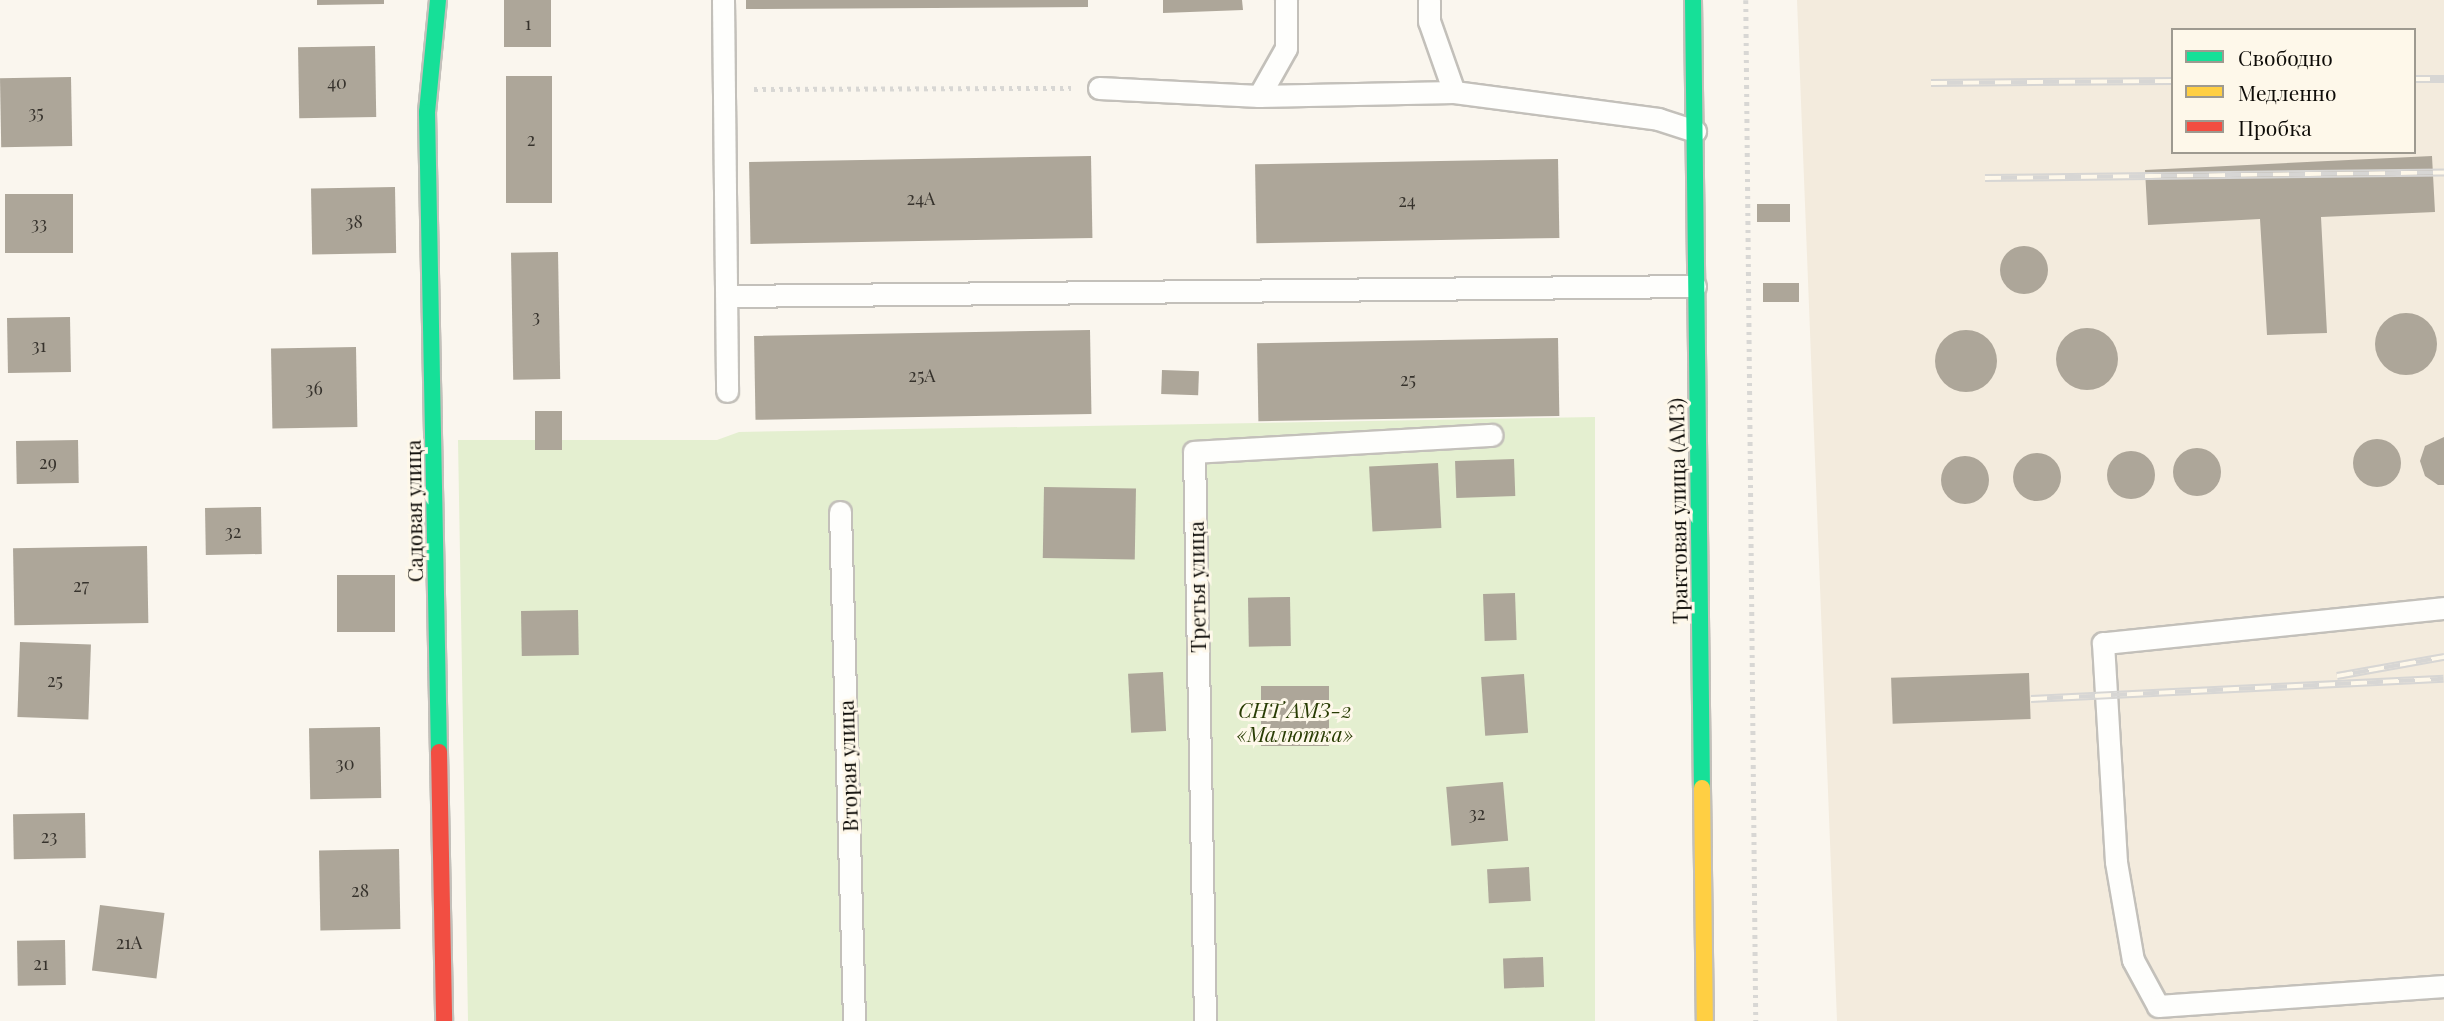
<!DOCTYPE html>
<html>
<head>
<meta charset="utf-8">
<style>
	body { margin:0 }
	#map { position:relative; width:2444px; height:1021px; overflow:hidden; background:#faf6ee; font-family:"Playfair Display",serif }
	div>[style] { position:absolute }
	.built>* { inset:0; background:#f3ebdd }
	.green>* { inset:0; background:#e4efd0 }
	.building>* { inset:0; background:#ada699; transform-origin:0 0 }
	.round { border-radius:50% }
	.path>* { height:4.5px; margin-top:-2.25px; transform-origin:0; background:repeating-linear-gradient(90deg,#d8d7d4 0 3.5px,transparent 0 8.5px) }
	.roads { filter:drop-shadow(2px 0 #c3c0ba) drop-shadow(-2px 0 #c3c0ba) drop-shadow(0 2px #c3c0ba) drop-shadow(0 -2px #c3c0ba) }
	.lane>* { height:21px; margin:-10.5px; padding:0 10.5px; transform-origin:10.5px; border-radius:10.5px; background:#fefefc }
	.fast>* { height:16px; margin:-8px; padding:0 8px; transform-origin:8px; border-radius:8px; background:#16e098 }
	.slow>* { height:16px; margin:-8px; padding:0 8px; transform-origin:8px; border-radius:8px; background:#ffcf43 }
	.jam>* { height:16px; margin:-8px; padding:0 8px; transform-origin:8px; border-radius:8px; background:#f24e42 }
	.rail>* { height:8px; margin-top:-4px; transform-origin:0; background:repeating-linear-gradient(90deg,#fef8ea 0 16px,#d7d6d4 0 32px); box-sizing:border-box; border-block:2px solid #d7d6d4 }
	span { translate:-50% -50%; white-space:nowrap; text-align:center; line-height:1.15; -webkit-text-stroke:6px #fef8ea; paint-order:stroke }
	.number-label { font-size:18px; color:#36322c }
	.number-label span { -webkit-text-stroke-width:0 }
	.street-label { font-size:21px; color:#0e0c08 }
	.park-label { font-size:21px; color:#283c03; font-style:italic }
	.legend { position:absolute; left:2171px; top:28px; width:245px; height:126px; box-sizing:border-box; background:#fef8ea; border:2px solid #9e9a90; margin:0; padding:9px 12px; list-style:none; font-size:21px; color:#0e0c08 }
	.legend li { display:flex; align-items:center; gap:14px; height:35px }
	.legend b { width:35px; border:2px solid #9e9a90 }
</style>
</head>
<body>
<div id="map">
	<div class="built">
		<i style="clip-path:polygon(evenodd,1797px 0,2444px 0,2444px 1021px,1837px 1021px,1797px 0,2173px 30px,2414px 30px,2414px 152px,2173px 152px,2173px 30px)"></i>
	</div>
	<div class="green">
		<i style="clip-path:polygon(1595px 417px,1595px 1021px,468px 1021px,458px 440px,717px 440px,739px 432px)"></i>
	</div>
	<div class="building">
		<i style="clip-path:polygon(317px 0,384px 0,384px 4px,317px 5px)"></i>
		<i style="left:504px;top:0;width:47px;height:47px"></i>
		<i style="clip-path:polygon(746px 0,1088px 0,1088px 7px,746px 9px)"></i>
		<i style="clip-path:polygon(1163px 0,1242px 0,1243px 10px,1163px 13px)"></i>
		<i style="left:375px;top:46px;width:71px;height:77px;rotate:89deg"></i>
		<i style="left:506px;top:76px;width:46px;height:127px"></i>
		<i style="left:71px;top:77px;width:69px;height:71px;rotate:89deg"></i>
		<i style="left:1091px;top:156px;width:82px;height:342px;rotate:89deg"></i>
		<i style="clip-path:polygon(2432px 156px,2435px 212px,2321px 217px,2327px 333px,2267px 335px,2260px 219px,2148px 225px,2145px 170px)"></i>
		<i style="left:1558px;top:159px;width:79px;height:303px;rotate:89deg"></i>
		<i style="left:395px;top:187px;width:66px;height:84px;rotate:89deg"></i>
		<i style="left:5px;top:194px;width:68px;height:59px"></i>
		<i style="left:1757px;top:204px;width:33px;height:18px"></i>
		<i class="round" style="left:2000px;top:246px;width:48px;height:48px"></i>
		<i style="left:558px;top:252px;width:127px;height:47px;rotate:89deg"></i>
		<i style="left:1799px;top:283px;width:19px;height:36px;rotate:90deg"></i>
		<i class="round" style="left:2375px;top:313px;width:62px;height:62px"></i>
		<i style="left:70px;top:317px;width:55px;height:63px;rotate:89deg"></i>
		<i class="round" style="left:2056px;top:328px;width:62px;height:62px"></i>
		<i style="left:1090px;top:330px;width:84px;height:336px;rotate:89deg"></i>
		<i class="round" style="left:1935px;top:330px;width:62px;height:62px"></i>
		<i style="left:1558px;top:338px;width:78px;height:301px;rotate:89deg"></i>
		<i style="left:356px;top:347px;width:80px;height:85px;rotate:89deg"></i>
		<i style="left:1162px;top:370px;width:37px;height:24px;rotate:2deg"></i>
		<i style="left:535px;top:411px;width:27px;height:39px"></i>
		<i style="clip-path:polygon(2444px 437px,2444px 485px,2438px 485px,2425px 476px,2420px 461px,2425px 446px)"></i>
		<i class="round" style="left:2353px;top:439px;width:48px;height:48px"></i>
		<i style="left:78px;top:440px;width:43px;height:62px;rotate:89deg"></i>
		<i class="round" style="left:2173px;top:448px;width:48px;height:48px"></i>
		<i class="round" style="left:2107px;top:451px;width:48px;height:48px"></i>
		<i class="round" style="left:2013px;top:453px;width:48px;height:48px"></i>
		<i class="round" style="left:1941px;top:456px;width:48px;height:48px"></i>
		<i style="left:1514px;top:459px;width:37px;height:59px;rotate:88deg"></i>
		<i style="left:1438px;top:463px;width:65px;height:69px;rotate:87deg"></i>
		<i style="left:1044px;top:487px;width:92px;height:71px;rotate:1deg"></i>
		<i style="left:261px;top:507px;width:47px;height:56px;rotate:89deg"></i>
		<i style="left:147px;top:546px;width:77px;height:134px;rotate:89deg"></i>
		<i style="left:337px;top:575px;width:58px;height:57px"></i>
		<i style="left:1515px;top:593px;width:47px;height:32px;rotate:88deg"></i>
		<i style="left:1290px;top:597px;width:49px;height:42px;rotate:89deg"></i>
		<i style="left:578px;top:610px;width:45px;height:57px;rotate:89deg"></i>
		<i style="left:20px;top:642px;width:71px;height:75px;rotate:2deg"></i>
		<i style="left:1163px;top:672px;width:59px;height:35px;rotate:87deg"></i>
		<i style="left:2029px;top:673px;width:46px;height:138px;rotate:88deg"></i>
		<i style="left:1524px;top:674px;width:59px;height:43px;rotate:86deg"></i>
		<i style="left:1329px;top:686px;width:60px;height:68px;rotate:90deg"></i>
		<i style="left:380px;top:727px;width:71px;height:71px;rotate:89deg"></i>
		<i style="left:1503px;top:782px;width:59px;height:57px;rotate:85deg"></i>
		<i style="left:85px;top:813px;width:45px;height:72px;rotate:89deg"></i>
		<i style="left:399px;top:849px;width:80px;height:80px;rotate:89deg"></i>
		<i style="left:1529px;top:867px;width:34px;height:42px;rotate:87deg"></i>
		<i style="left:100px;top:905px;width:65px;height:66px;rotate:7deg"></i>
		<i style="left:65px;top:940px;width:45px;height:48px;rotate:89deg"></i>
		<i style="left:1543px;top:957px;width:30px;height:40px;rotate:88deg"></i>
	</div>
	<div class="path">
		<i style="left:1746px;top:0;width:1021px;rotate:89.44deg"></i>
		<i style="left:754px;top:89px;width:317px;rotate:-0.2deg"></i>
	</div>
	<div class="roads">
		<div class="lane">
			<i style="left:723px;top:0;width:391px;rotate:89.4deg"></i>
			<i style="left:1429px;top:0;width:21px;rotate:90deg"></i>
			<i style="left:1429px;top:21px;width:75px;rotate:70.6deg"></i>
			<i style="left:1099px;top:88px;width:160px;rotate:2.9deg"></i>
			<i style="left:1259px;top:96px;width:195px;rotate:-1.2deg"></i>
			<i style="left:1454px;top:92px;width:206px;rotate:7.5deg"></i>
			<i style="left:1658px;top:119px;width:39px;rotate:18deg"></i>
			<i style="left:1259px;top:96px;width:55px;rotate:-60.6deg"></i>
			<i style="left:1286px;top:48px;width:48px;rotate:-90deg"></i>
			<i style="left:728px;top:296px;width:967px;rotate:-0.59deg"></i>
			<i style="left:840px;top:512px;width:509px;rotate:88.42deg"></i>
			<i style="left:2444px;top:608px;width:343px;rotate:174.1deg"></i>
			<i style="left:2103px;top:643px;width:219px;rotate:86.6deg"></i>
			<i style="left:2116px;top:862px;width:99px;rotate:80.2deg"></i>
			<i style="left:2133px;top:960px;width:52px;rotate:61.5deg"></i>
			<i style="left:2158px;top:1006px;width:287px;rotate:-4deg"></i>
			<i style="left:1205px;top:1021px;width:569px;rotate:-91.11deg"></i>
			<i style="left:1194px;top:452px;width:298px;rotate:-3.3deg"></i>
		</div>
		<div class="fast">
			<i style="left:438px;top:0;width:113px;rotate:95.6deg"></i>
			<i style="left:427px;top:112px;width:640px;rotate:88.93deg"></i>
			<i style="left:1693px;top:0;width:788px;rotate:89.35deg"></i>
		</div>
		<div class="slow">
			<i style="left:1702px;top:788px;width:233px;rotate:89.3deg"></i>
		</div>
		<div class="jam">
			<i style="left:439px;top:752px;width:269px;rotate:88.9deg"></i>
		</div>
	</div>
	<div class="rail">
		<i style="left:2414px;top:79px;width:30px"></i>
		<i style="left:1931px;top:83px;width:242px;rotate:-0.5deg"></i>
		<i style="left:1985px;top:178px;width:459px;rotate:-0.7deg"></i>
		<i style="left:2337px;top:676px;width:109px;rotate:-10.1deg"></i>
		<i style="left:2031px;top:699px;width:413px;rotate:-2.8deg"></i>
	</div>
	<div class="number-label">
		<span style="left:528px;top:23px">1</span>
		<span style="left:337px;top:82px">40</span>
		<span style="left:36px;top:112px">35</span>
		<span style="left:531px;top:139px">2</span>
		<span style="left:921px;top:198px">24А</span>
		<span style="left:1407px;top:200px">24</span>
		<span style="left:354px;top:221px">38</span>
		<span style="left:39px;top:223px">33</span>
		<span style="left:536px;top:316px">3</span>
		<span style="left:39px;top:345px">31</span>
		<span style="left:922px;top:375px">25А</span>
		<span style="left:1408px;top:379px">25</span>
		<span style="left:314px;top:388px">36</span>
		<span style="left:48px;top:462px">29</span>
		<span style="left:233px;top:531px">32</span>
		<span style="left:81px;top:585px">27</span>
		<span style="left:55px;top:680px">25</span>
		<span style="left:345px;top:763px">30</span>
		<span style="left:1477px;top:813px">32</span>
		<span style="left:49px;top:836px">23</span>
		<span style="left:360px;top:890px">28</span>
		<span style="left:129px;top:942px">21А</span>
		<span style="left:41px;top:963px">21</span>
	</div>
	<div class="street-label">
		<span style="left:413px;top:511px;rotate:-91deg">Садовая улица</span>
		<span style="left:1677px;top:511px;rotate:-91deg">Трактовая улица (АМЗ)</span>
		<span style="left:1196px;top:587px;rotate:-91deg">Третья улица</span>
		<span style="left:847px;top:766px;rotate:-92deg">Вторая улица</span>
	</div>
	<div class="park-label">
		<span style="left:1295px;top:721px">СНТ АМЗ-2<br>«Малютка»</span>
	</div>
	<ul class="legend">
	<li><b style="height:9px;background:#16e098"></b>Свободно</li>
	<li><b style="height:9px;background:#ffcf43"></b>Медленно</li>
	<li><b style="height:9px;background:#f24e42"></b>Пробка</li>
	</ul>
</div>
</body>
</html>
